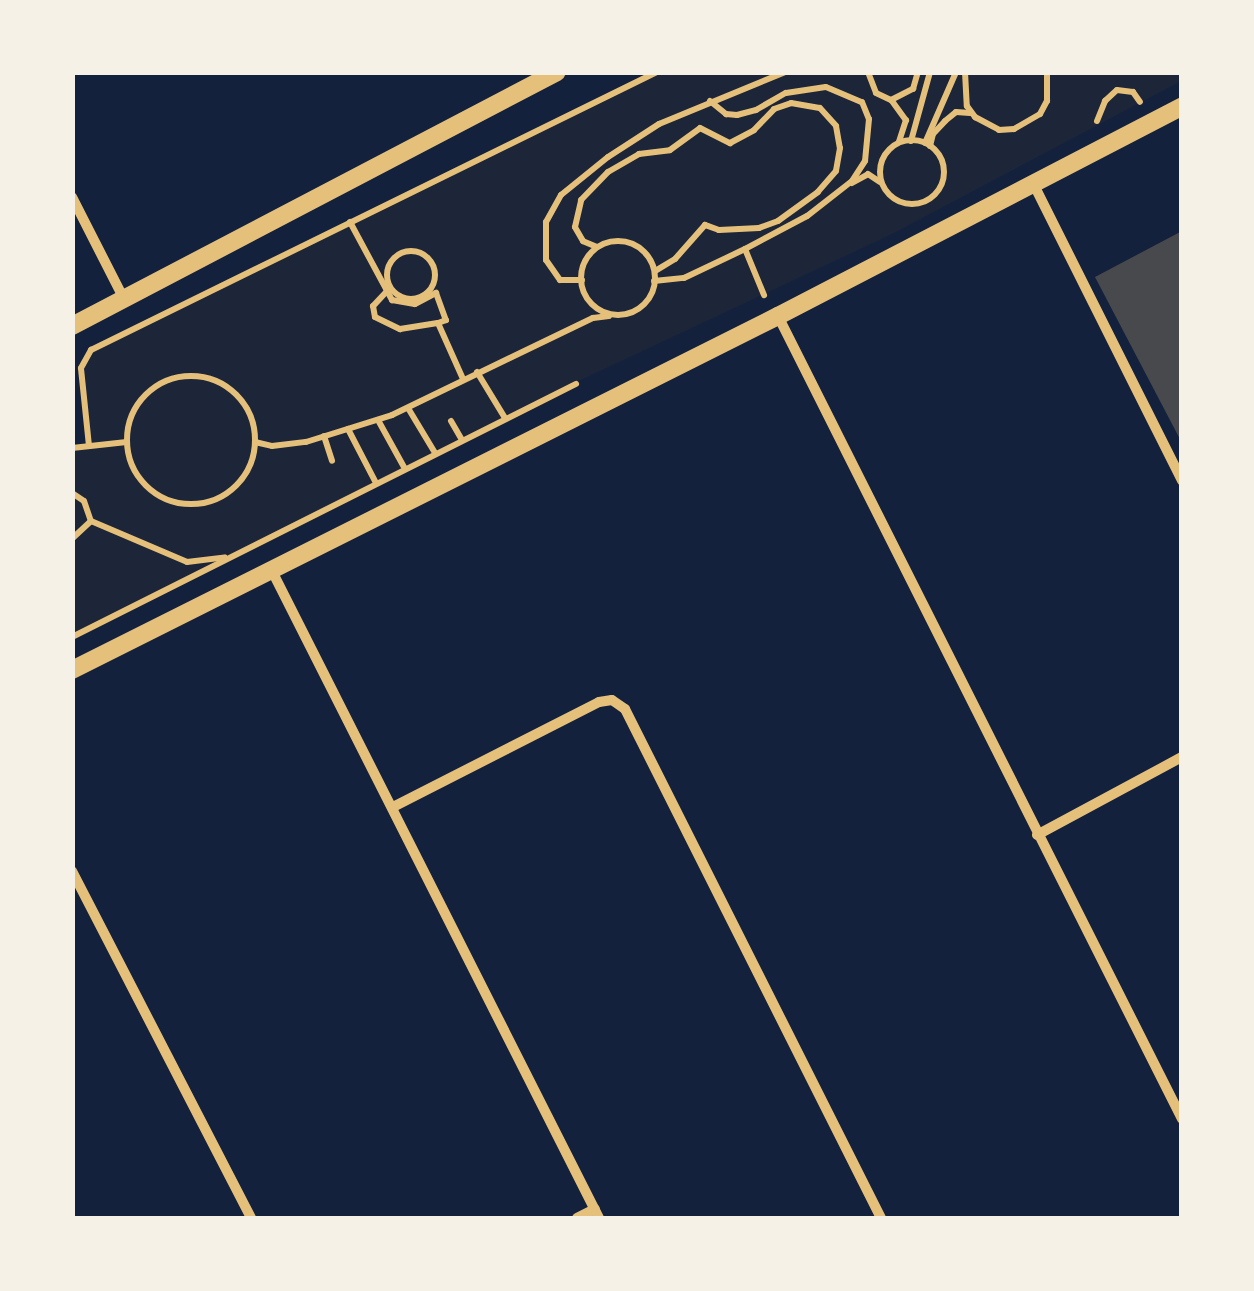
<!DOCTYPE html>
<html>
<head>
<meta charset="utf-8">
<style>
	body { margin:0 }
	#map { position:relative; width:1254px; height:1291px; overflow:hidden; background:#14213d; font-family:Quicksand,sans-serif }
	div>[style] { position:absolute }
	.green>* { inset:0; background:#1d2539 }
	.building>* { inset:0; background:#48494c }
	.path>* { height:6px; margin:-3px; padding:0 3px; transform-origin:3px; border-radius:3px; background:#e5c07b }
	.path>.ring { margin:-3px; padding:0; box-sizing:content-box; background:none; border:6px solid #e5c07b; border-radius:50% }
	.minor>* { height:10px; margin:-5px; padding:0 5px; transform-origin:5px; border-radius:5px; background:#e5c07b }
	.tertiary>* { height:18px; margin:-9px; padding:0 9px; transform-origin:9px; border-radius:9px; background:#e5c07b }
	span { translate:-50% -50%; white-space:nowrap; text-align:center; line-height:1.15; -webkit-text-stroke:9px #f6f1e7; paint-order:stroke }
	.frame { position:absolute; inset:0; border:75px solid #f6f1e7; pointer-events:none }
</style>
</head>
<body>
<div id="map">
	<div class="green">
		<i style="clip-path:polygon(662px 73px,1181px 73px,1181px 81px,892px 234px,538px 400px,73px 635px,73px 449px,91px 447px,84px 364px,92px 352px)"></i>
	</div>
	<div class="building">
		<i style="clip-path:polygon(1182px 231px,1182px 443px,1095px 277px)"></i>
	</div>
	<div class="path">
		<i style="left:868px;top:72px;width:22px;rotate:69deg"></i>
		<i style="left:876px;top:93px;width:17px;rotate:25deg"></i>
		<i style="left:891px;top:100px;width:25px;rotate:-27deg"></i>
		<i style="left:913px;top:89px;width:18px;rotate:-74deg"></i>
		<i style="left:965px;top:72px;width:34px;rotate:87deg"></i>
		<i style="left:967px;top:106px;width:14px;rotate:54deg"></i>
		<i style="left:975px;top:117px;width:27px;rotate:28deg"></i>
		<i style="left:999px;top:130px;width:15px;rotate:-4deg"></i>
		<i style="left:1014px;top:129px;width:30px;rotate:-30deg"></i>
		<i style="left:1040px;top:114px;width:15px;rotate:-62deg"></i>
		<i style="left:1047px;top:101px;width:29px;rotate:-90deg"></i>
		<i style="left:710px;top:101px;width:21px;rotate:39deg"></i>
		<i style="left:726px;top:114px;width:11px;rotate:5deg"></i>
		<i style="left:737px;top:115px;width:20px;rotate:-15deg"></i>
		<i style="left:756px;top:110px;width:34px;rotate:-30deg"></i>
		<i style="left:786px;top:93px;width:40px;rotate:-8.5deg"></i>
		<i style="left:826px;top:87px;width:39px;rotate:23deg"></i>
		<i style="left:862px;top:102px;width:18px;rotate:68deg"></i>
		<i style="left:869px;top:119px;width:42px;rotate:95.4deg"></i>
		<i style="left:865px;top:161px;width:24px;rotate:123deg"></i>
		<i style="left:852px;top:181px;width:57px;rotate:142.1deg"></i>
		<i style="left:807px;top:216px;width:70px;rotate:152deg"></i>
		<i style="left:745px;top:249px;width:50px;rotate:67.6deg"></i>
		<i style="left:892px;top:101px;width:24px;rotate:54deg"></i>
		<i style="left:906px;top:120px;width:23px;rotate:108deg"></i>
		<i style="left:1097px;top:121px;width:22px;rotate:-68deg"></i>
		<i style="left:1105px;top:101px;width:16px;rotate:-43deg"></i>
		<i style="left:1117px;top:90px;width:16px;rotate:7deg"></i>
		<i style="left:1133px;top:92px;width:12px;rotate:55deg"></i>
		<i class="ring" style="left:880px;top:140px;width:58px;height:58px"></i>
		<i style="left:911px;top:141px;width:72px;rotate:-74.6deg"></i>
		<i style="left:925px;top:143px;width:77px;rotate:-66.4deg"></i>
		<i style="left:930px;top:146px;width:12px;rotate:-76deg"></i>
		<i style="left:933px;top:134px;width:18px;rotate:-47deg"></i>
		<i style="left:945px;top:121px;width:14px;rotate:-39deg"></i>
		<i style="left:956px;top:112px;width:14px;rotate:4deg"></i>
		<i style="left:852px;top:183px;width:18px;rotate:-29deg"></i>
		<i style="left:868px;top:174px;width:14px;rotate:34deg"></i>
		<i style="left:350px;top:222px;width:89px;rotate:61.7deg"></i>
		<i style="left:392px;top:300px;width:23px;rotate:10deg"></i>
		<i style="left:415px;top:304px;width:24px;rotate:-28deg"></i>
		<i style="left:436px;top:293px;width:29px;rotate:70deg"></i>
		<i style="left:446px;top:320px;width:9px;rotate:159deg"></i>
		<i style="left:438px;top:323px;width:61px;rotate:65.9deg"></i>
		<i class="ring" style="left:581px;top:241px;width:68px;height:68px"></i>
		<i style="left:597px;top:247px;width:15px;rotate:-157deg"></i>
		<i style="left:583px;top:241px;width:16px;rotate:-120deg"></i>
		<i style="left:575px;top:227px;width:28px;rotate:-77deg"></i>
		<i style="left:581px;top:200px;width:39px;rotate:-46deg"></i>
		<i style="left:608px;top:172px;width:36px;rotate:-30deg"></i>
		<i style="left:639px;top:154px;width:31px;rotate:-7deg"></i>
		<i style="left:670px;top:150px;width:37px;rotate:-36deg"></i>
		<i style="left:700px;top:128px;width:34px;rotate:27deg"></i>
		<i style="left:730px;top:143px;width:27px;rotate:-28deg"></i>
		<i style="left:754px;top:130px;width:29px;rotate:-46deg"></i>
		<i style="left:774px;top:109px;width:18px;rotate:-19deg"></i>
		<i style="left:791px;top:103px;width:29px;rotate:10deg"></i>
		<i style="left:820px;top:108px;width:24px;rotate:48deg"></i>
		<i style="left:836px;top:126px;width:22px;rotate:80deg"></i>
		<i style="left:840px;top:148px;width:23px;rotate:100deg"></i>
		<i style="left:836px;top:171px;width:28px;rotate:131deg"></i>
		<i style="left:818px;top:192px;width:49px;rotate:144.1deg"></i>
		<i style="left:778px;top:221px;width:20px;rotate:160deg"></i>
		<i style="left:759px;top:228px;width:40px;rotate:177.1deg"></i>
		<i style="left:719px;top:230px;width:15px;rotate:-160deg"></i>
		<i style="left:705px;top:225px;width:45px;rotate:131.4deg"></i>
		<i style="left:675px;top:259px;width:23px;rotate:149deg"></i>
		<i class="ring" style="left:387px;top:251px;width:42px;height:42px"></i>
		<i style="left:582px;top:280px;width:22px;rotate:180deg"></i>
		<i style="left:560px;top:280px;width:24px;rotate:-125deg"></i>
		<i style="left:546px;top:260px;width:38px;rotate:-90deg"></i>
		<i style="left:546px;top:222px;width:31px;rotate:-61deg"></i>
		<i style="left:561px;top:195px;width:60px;rotate:-39deg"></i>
		<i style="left:608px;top:157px;width:61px;rotate:-32.9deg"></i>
		<i style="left:659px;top:124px;width:136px;rotate:-22.4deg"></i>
		<i style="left:654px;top:281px;width:30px;rotate:-6deg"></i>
		<i style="left:684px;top:278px;width:68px;rotate:-25.4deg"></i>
		<i style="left:388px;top:290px;width:22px;rotate:133deg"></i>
		<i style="left:373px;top:306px;width:11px;rotate:80deg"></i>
		<i style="left:375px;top:317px;width:28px;rotate:26deg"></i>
		<i style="left:400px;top:329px;width:38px;rotate:-9deg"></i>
		<i style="left:477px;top:372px;width:54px;rotate:58.7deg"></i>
		<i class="ring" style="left:127px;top:376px;width:122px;height:122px"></i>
		<i style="left:408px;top:408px;width:52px;rotate:59deg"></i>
		<i style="left:378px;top:420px;width:56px;rotate:61.1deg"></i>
		<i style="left:451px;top:421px;width:22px;rotate:60deg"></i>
		<i style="left:348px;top:429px;width:61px;rotate:62.6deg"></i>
		<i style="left:324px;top:436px;width:26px;rotate:72deg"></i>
		<i style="left:255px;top:442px;width:17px;rotate:13deg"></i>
		<i style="left:272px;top:446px;width:34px;rotate:-7deg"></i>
		<i style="left:306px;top:442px;width:90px;rotate:-17.4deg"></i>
		<i style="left:392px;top:415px;width:223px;rotate:-25.8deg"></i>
		<i style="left:593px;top:318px;width:16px;rotate:-7deg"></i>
		<i style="left:89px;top:446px;width:78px;rotate:-95.9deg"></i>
		<i style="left:81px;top:368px;width:21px;rotate:-61deg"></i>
		<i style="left:91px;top:350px;width:631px;rotate:-26.16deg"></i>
		<i style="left:72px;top:448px;width:55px;rotate:-6.2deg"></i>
		<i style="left:72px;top:493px;width:14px;rotate:34deg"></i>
		<i style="left:84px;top:501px;width:21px;rotate:71deg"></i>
		<i style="left:91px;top:521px;width:26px;rotate:137deg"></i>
		<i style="left:91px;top:521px;width:104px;rotate:23.1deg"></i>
		<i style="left:187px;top:562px;width:38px;rotate:-7deg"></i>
		<i style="left:72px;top:637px;width:564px;rotate:-26.66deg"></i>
	</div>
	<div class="minor">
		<i style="left:1033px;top:183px;width:333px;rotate:63.4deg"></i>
		<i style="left:72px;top:197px;width:114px;rotate:63deg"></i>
		<i style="left:778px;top:316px;width:899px;rotate:63.29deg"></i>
		<i style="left:272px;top:571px;width:725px;rotate:63.19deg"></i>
		<i style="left:393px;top:807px;width:231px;rotate:-27deg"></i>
		<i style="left:599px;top:702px;width:13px;rotate:-9deg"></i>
		<i style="left:612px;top:700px;width:16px;rotate:35deg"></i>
		<i style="left:625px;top:709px;width:570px;rotate:63.3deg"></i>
		<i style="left:1037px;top:835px;width:165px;rotate:-28.3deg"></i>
		<i style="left:72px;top:871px;width:390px;rotate:62.7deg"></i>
		<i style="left:577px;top:1218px;width:20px;rotate:-27deg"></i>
	</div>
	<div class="tertiary">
		<i style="left:72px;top:326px;width:547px;rotate:-27.64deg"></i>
		<i style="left:72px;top:670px;width:790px;rotate:-26.63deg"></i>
		<i style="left:778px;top:316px;width:455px;rotate:-27.4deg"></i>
	</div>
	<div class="frame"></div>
</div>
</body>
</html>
